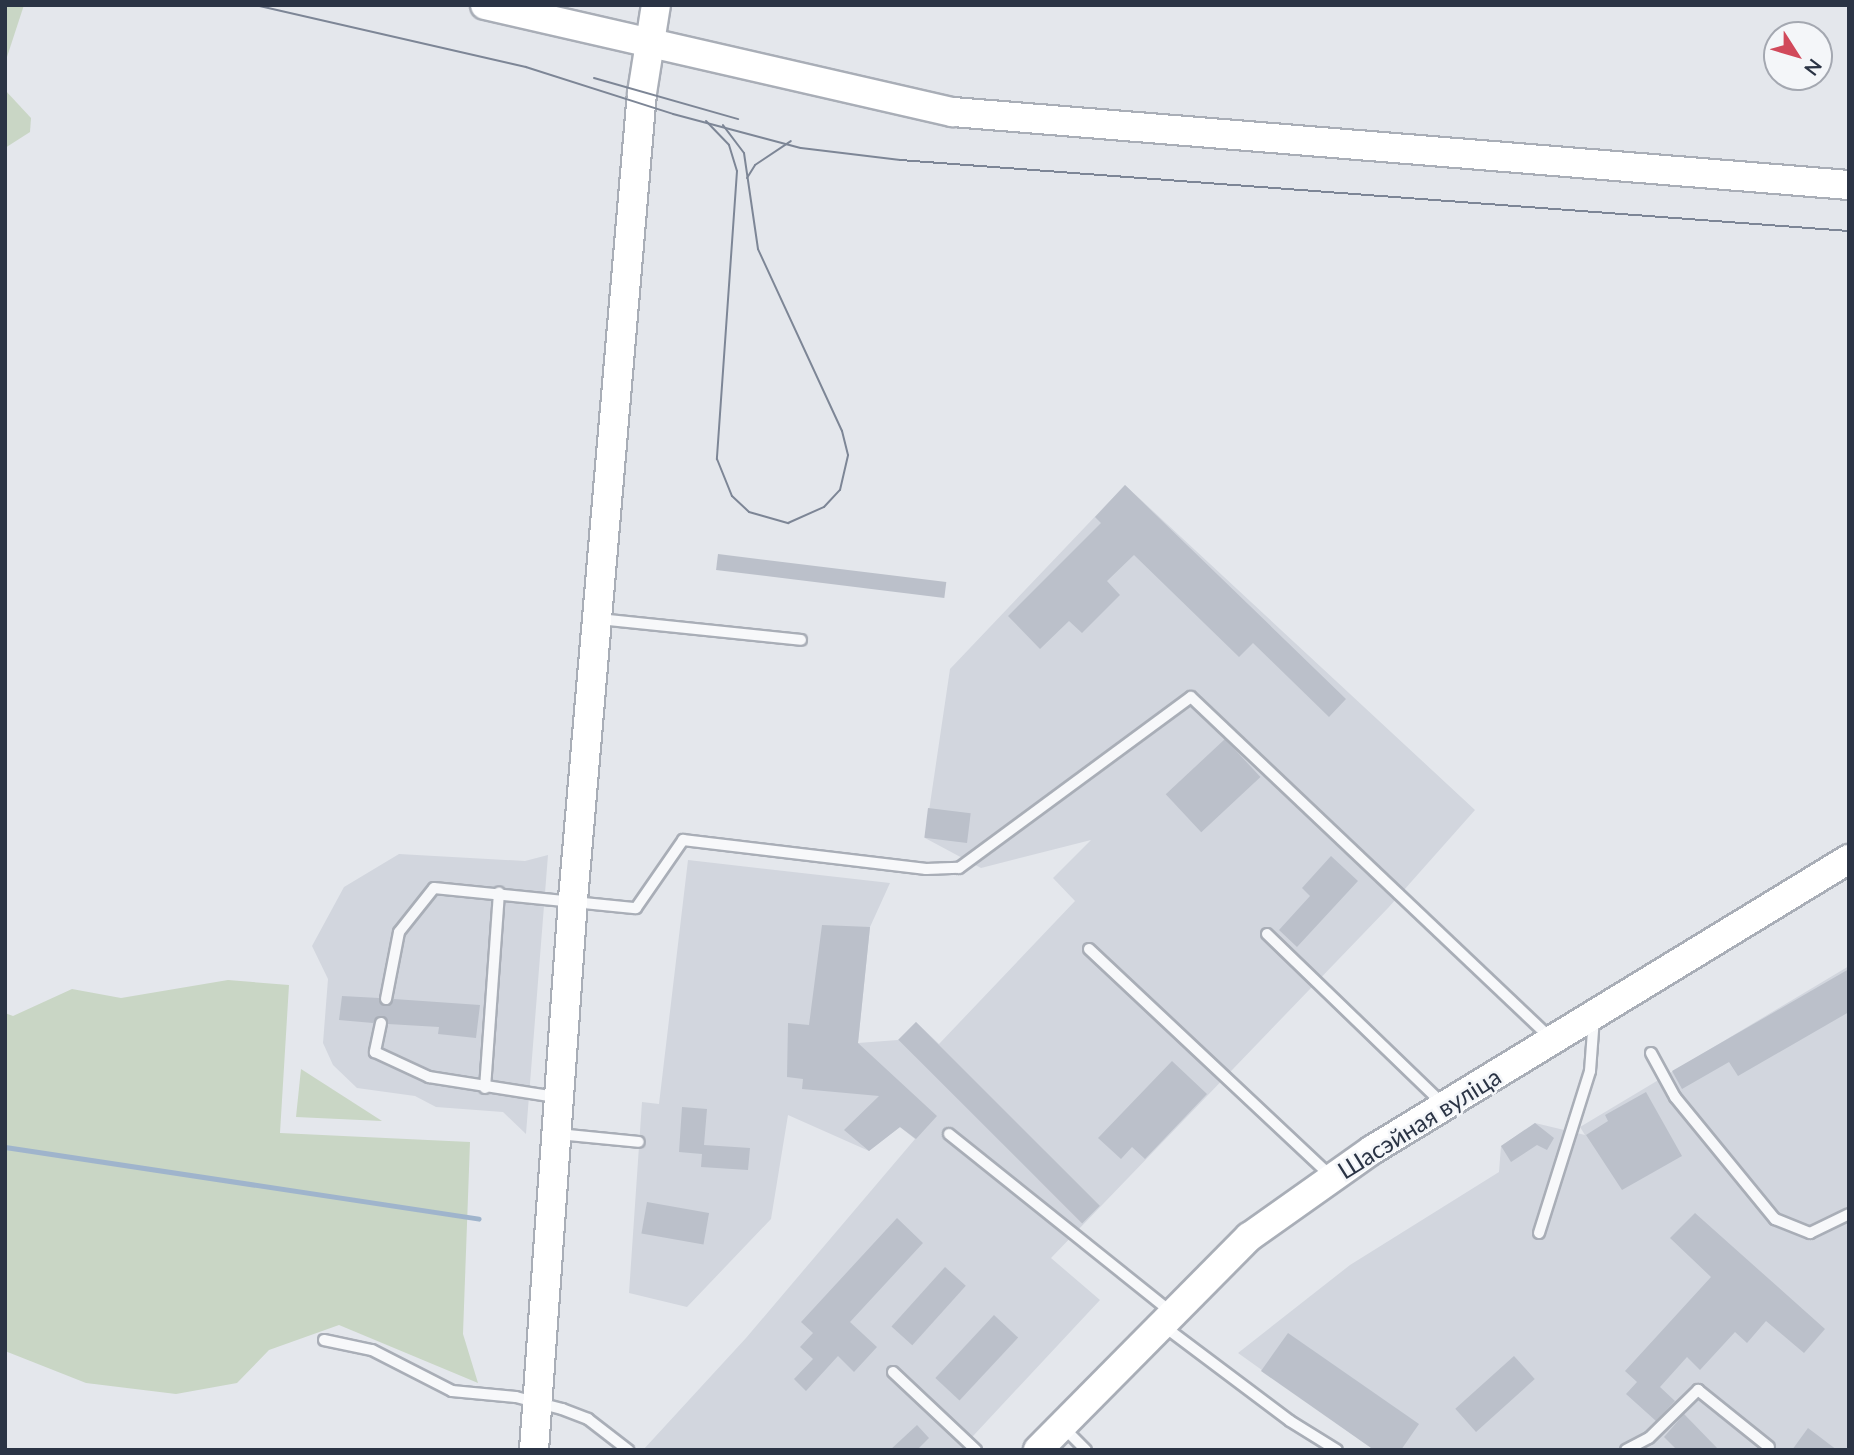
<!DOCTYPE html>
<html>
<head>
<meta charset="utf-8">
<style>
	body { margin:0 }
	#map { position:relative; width:1854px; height:1455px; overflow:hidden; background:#e4e7ec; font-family:Lato,sans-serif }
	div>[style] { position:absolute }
	.built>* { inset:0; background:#d2d6de }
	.green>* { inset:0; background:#c9d6c5 }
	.stream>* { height:5px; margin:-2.5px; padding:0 2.5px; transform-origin:2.5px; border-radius:2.5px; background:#9fb4cc }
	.building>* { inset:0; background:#bbc0ca; transform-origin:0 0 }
	.roads { filter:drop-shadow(2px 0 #a9aeb7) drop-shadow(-2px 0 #a9aeb7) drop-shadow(0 2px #a9aeb7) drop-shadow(0 -2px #a9aeb7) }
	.service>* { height:10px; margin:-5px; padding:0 5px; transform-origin:5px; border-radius:5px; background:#f7f8fa }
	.secondary>* { height:28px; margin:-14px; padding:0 14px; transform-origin:14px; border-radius:14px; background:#fff }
	.tram>* { height:2px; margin:-1px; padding:0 1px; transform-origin:1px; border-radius:1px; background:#7d8696 }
	span { translate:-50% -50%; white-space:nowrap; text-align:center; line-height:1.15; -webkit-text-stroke:5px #f4f6f9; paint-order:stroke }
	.street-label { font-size:24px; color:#2b3445 }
	.frame { position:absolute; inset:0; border:7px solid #2b3445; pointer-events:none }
	.north { position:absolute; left:1763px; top:21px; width:70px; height:70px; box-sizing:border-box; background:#f4f6f9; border:2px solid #a4a8b1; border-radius:50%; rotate:127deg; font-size:19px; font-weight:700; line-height:28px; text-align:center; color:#2b3445 }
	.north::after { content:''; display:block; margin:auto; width:24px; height:32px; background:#d1495b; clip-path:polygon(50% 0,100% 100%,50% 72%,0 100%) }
</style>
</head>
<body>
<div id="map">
	<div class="built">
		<i style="clip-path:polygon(1125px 485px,1475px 810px,1388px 908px,1051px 1258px,1100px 1300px,960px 1450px,643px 1450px,746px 1338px,915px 1139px,900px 1127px,869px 1151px,788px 1115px,771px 1219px,687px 1307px,629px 1293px,642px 1102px,659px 1104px,688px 860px,890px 883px,870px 927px,858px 1043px,898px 1040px,916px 1022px,939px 1044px,1075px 901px,1053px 878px,1091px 840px,981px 868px,925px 838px,950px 669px)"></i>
		<i style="clip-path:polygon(399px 854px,525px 861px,548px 855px,526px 1134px,503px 1112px,436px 1107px,415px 1096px,357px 1088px,333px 1065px,323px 1043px,328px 979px,312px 946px,344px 887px)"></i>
		<i style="clip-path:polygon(1849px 966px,1849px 1450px,1374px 1450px,1238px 1353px,1350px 1265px,1499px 1172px,1501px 1146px,1535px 1123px,1585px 1135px,1580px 1127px)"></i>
	</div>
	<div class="green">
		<i style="clip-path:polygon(5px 5px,24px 5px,5px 63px)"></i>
		<i style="clip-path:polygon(5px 90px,31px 118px,30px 132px,5px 148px)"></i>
		<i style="clip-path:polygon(228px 980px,289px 985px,280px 1133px,470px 1142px,463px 1334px,478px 1383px,339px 1325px,269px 1350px,237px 1383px,176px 1394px,86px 1383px,5px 1351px,5px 1013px,13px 1016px,72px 989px,121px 998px)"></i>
		<i style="clip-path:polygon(301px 1069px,382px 1121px,296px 1117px)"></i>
	</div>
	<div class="stream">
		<i style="left:5px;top:1147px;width:479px;rotate:8.6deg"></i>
	</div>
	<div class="building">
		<i style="clip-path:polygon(1125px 485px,1346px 699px,1329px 717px,1253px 643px,1239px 657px,1134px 555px,1107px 581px,1120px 595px,1082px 633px,1069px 621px,1040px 649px,1008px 616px,1101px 523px,1095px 517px)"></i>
		<i style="left:718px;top:554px;width:230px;height:16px;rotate:7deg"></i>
		<i style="left:1225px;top:739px;width:52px;height:81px;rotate:47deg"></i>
		<i style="left:928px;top:808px;width:43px;height:30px;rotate:7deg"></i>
		<i style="clip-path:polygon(1331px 856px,1358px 881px,1297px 947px,1279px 930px,1310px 896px,1302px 888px)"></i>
		<i style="clip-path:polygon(822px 925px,870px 927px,858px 1043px,937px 1116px,916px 1139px,900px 1127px,869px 1151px,844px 1130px,879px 1096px,802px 1089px,803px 1079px,787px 1077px,788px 1023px,809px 1025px)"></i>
		<i style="clip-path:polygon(1849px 969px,1849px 1012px,1738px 1076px,1729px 1062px,1682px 1089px,1672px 1071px)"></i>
		<i style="clip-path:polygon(342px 996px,379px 998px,385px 1006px,394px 999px,480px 1005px,476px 1038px,438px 1034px,439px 1027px,388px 1024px,382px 1016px,373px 1023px,339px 1020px)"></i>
		<i style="left:916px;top:1022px;width:260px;height:25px;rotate:45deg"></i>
		<i style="clip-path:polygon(1172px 1061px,1207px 1094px,1145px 1159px,1132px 1147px,1121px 1159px,1098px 1138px)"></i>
		<i style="clip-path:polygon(1646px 1092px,1682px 1156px,1622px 1190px,1586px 1135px,1608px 1121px,1605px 1115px)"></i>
		<i style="clip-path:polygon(682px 1107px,707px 1109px,704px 1145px,750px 1148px,748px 1170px,701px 1167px,702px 1154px,679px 1152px)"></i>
		<i style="clip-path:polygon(1535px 1123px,1554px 1138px,1547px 1150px,1537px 1145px,1511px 1162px,1501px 1146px)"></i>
		<i style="left:647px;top:1202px;width:63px;height:32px;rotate:10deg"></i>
		<i style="clip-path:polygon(1695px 1213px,1825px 1329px,1804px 1353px,1766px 1321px,1747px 1343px,1735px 1332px,1700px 1370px,1687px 1357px,1660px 1387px,1675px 1401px,1656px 1421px,1626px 1394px,1637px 1382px,1625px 1371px,1711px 1277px,1670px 1238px)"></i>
		<i style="clip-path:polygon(897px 1218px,923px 1243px,850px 1322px,877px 1347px,854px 1372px,838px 1356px,806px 1391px,794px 1379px,813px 1359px,800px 1347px,813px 1333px,801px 1322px)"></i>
		<i style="left:945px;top:1267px;width:28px;height:80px;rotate:42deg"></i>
		<i style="left:994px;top:1315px;width:33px;height:86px;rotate:43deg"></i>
		<i style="clip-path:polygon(1288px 1333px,1419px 1424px,1401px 1450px,1374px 1450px,1261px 1371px)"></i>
		<i style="left:1514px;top:1356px;width:31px;height:79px;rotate:48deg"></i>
		<i style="clip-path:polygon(1684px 1414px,1719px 1450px,1677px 1450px,1664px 1437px)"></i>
		<i style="clip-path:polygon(917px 1425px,929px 1438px,917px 1450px,890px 1450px)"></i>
		<i style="clip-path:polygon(1808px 1428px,1837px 1450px,1792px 1450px)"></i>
	</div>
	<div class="roads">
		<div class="service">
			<i style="left:599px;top:619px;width:203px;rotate:5.9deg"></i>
			<i style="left:1267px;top:934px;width:243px;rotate:44deg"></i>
			<i style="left:1089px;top:949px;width:330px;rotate:43.2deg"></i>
			<i style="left:386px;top:999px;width:68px;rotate:-79deg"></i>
			<i style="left:399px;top:932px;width:56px;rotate:-51.5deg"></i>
			<i style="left:434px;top:888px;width:203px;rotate:5.7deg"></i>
			<i style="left:636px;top:908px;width:83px;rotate:-55.3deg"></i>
			<i style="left:683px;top:840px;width:245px;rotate:6.8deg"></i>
			<i style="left:926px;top:869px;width:33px;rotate:-2deg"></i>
			<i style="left:959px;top:868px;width:288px;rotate:-36.4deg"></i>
			<i style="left:1191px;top:697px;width:494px;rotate:43.5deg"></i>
			<i style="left:381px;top:1023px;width:30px;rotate:102deg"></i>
			<i style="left:375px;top:1052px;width:60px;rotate:24.8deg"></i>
			<i style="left:429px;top:1077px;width:128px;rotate:9deg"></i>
			<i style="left:1651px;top:1053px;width:50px;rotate:61.4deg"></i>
			<i style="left:1675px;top:1097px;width:158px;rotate:50.7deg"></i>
			<i style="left:1775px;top:1219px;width:38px;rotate:22deg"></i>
			<i style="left:1810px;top:1233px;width:43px;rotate:-26deg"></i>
			<i style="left:485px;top:1088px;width:196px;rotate:-85.9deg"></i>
			<i style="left:558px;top:1134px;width:81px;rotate:5.6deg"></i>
			<i style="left:949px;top:1134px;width:283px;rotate:38.7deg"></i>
			<i style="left:1539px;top:1233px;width:170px;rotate:-72.5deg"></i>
			<i style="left:1590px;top:1071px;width:53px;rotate:-85.7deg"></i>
			<i style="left:1165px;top:1327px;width:156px;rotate:36.9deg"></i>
			<i style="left:1290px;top:1421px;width:55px;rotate:31.7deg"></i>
			<i style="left:324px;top:1340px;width:49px;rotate:11.8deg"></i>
			<i style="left:372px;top:1350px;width:90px;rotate:27.1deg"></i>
			<i style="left:452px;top:1391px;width:64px;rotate:5.4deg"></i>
			<i style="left:516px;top:1397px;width:48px;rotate:14.6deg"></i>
			<i style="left:562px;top:1409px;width:28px;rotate:21deg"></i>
			<i style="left:588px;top:1419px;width:51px;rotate:37.8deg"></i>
			<i style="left:893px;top:1372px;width:114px;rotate:43.2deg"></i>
			<i style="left:1064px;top:1428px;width:31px;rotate:45deg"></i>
			<i style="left:1626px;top:1450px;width:26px;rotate:-28deg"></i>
			<i style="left:1649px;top:1438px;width:69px;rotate:-44.4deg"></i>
			<i style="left:1698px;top:1390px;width:91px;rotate:38.8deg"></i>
		</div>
		<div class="secondary">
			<i style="left:485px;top:5px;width:480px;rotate:12.9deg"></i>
			<i style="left:953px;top:112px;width:899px;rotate:4.66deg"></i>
			<i style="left:534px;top:1450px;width:552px;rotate:-85.95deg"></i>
			<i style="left:573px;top:899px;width:809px;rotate:-85.11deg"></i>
			<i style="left:642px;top:93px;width:89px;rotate:-81deg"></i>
			<i style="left:1038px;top:1450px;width:300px;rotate:-45.3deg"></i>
			<i style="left:1249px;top:1237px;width:151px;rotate:-35.3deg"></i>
			<i style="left:1372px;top:1150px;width:559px;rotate:-31.39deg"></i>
		</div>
	</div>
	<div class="tram">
		<i style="left:255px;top:5px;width:278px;rotate:12.9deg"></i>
		<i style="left:526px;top:67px;width:154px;rotate:17.7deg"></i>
		<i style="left:673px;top:114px;width:132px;rotate:14.9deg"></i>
		<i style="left:801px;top:148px;width:100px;rotate:6.9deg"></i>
		<i style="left:900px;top:160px;width:952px;rotate:4.28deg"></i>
		<i style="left:594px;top:78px;width:150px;rotate:15.9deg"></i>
		<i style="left:706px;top:121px;width:33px;rotate:46deg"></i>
		<i style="left:729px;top:145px;width:27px;rotate:73deg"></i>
		<i style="left:737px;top:171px;width:289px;rotate:94deg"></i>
		<i style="left:717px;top:459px;width:40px;rotate:68deg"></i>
		<i style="left:732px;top:496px;width:23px;rotate:43deg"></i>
		<i style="left:749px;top:512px;width:41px;rotate:15.8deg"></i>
		<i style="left:788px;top:523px;width:39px;rotate:-24deg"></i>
		<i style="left:824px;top:507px;width:23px;rotate:-47deg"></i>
		<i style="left:840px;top:490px;width:36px;rotate:-77deg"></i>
		<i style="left:848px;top:455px;width:25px;rotate:-104deg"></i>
		<i style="left:842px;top:431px;width:200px;rotate:-114.8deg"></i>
		<i style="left:758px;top:249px;width:97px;rotate:-98.3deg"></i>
		<i style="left:744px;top:153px;width:35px;rotate:-127deg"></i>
		<i style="left:747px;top:178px;width:15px;rotate:-58deg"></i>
		<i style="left:755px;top:165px;width:43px;rotate:-33.7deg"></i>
	</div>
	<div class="street-label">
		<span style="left:1419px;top:1123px;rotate:-32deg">Шасэйная вуліца</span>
	</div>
	<div class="frame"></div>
	<div class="north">N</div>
</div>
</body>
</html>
